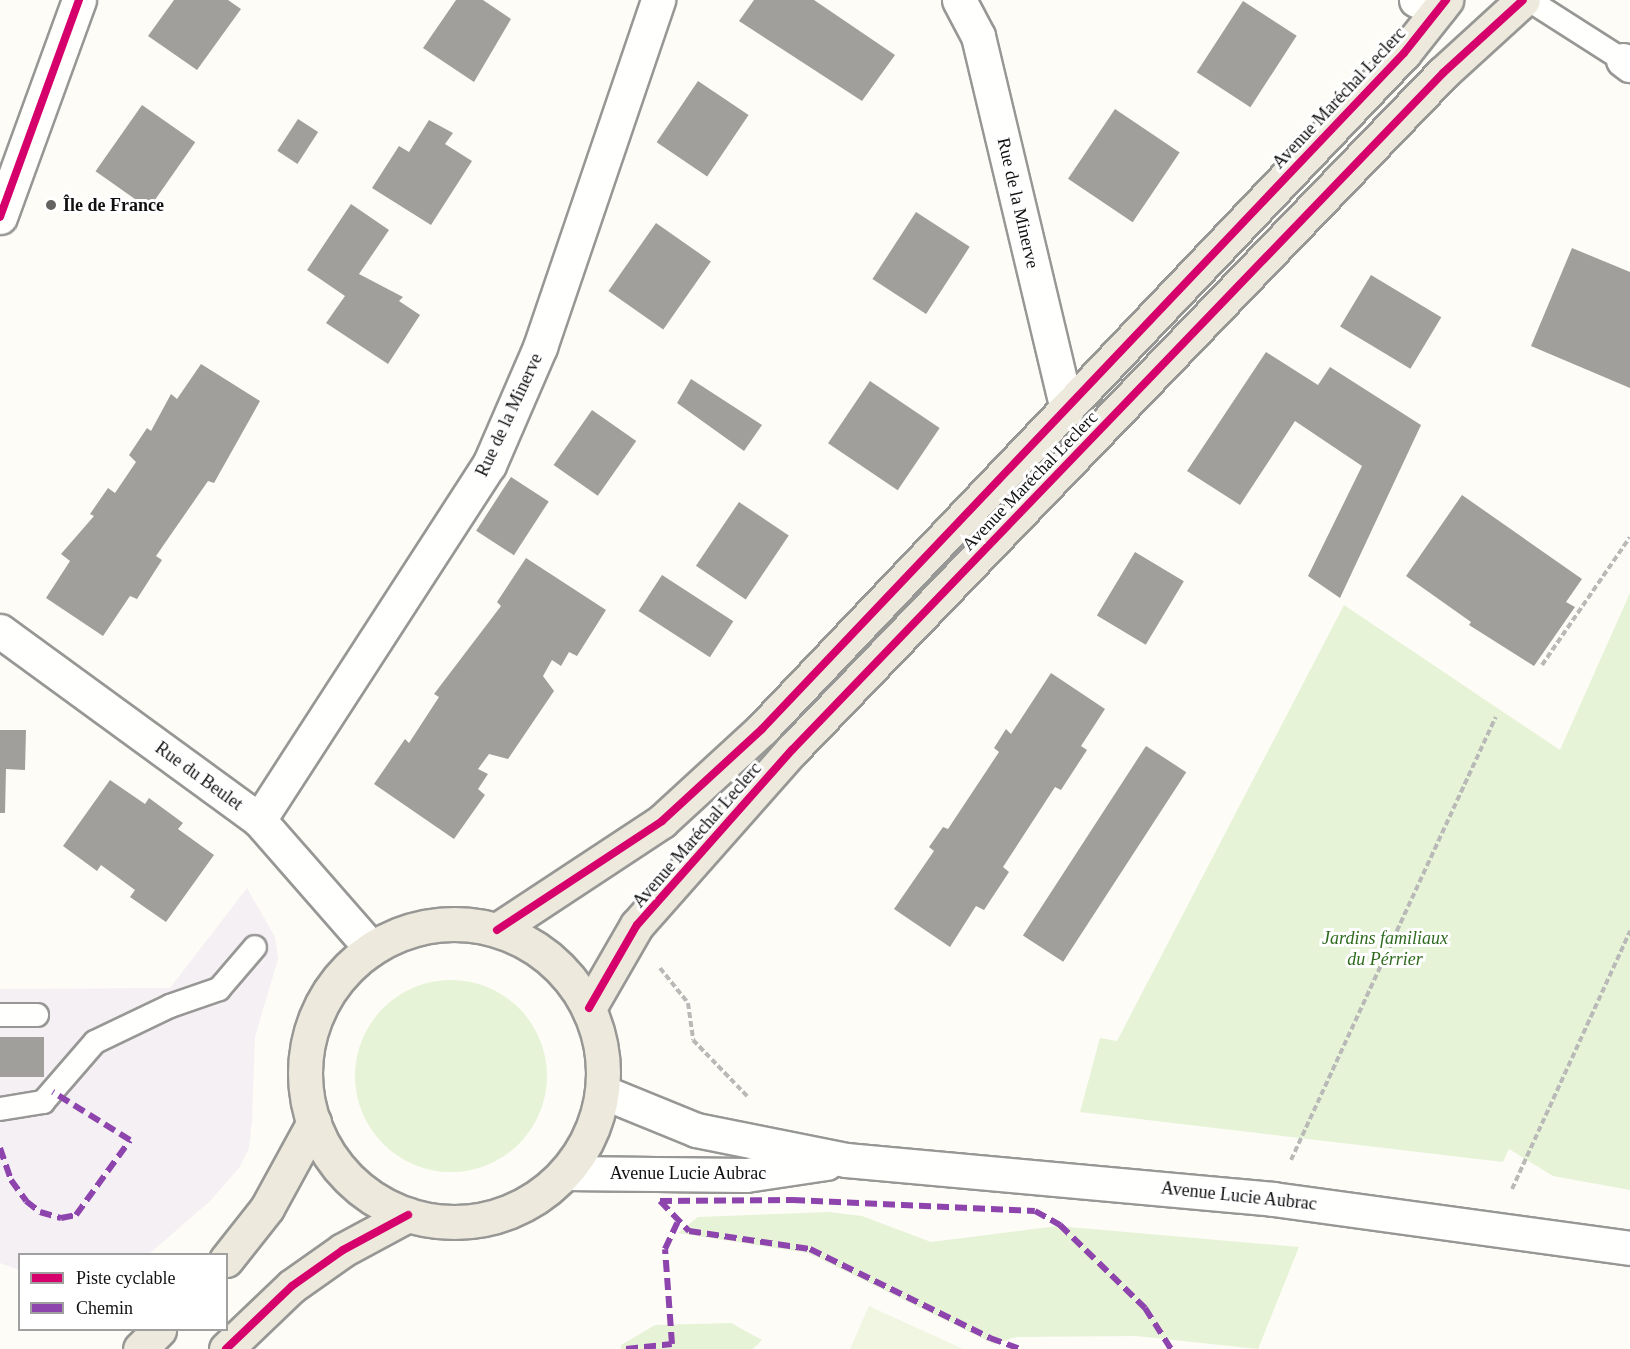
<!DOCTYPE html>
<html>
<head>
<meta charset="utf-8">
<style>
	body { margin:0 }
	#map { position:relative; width:1630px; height:1349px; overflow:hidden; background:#fdfcf7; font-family:"Times New Roman",serif }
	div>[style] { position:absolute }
	.industrial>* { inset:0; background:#f5f0f3 }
	.green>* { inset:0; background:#e7f3d7 }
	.round { border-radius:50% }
	.pitch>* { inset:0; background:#f0f6e1 }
	.building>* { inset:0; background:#a19f9c; transform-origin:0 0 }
	.path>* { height:4px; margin-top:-2px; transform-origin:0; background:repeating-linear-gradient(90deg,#b9b9b8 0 6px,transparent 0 9px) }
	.roads { filter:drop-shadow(2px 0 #979795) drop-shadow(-2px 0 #979795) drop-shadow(0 2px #979795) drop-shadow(0 -2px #979795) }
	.service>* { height:22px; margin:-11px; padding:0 11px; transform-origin:11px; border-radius:11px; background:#fffffe }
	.minor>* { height:33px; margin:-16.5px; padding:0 16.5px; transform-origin:16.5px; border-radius:16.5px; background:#fffffe }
	.tertiary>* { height:33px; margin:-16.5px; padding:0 16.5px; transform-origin:16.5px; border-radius:16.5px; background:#fffffe }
	.primary>* { height:33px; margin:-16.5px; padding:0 16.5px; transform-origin:16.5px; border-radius:16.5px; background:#ede9dc }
	.primary>.ring { margin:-16.5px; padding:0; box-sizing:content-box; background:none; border:33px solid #ede9dc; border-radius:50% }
	.quiet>* { height:6px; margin-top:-3px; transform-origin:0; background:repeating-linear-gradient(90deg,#8e44ad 0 12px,transparent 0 18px) }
	.cycleway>* { height:8px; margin:-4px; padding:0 4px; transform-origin:4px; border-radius:4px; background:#d6006c }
	.dots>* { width:16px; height:16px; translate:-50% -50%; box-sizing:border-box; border:3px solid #fff; border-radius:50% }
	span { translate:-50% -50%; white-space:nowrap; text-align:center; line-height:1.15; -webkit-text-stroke:6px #fff; paint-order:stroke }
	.street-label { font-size:18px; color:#111 }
	.poi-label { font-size:18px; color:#111; font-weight:700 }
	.left { translate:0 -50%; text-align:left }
	.park-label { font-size:18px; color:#2f6b1f; font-style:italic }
	.legend { position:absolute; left:18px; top:1253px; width:210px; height:78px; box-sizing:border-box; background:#fff; border:2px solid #a0a0a0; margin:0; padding:8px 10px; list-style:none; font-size:18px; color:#111 }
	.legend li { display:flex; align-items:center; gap:12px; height:30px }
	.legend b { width:30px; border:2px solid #a0a0a0 }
</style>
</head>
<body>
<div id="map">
	<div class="industrial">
		<i style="clip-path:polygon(247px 888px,275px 937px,278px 959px,255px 1037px,252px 1120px,249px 1148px,239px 1168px,210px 1201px,149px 1254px,20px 1254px,19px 1270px,0 1263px,0 989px,170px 988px)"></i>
	</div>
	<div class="green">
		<i style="clip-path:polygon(1630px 593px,1630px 1190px,1553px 1176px,1509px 1149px,1503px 1162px,1080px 1112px,1100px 1038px,1117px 1041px,1344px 605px,1560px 750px)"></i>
		<i class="round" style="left:355px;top:980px;width:192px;height:192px"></i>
		<i style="clip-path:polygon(829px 1212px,862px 1216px,931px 1242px,1057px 1226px,1299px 1247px,1258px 1349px,1136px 1336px,1016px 1337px,994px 1344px,808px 1253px,678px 1233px,698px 1217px)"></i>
		<i style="clip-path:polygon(731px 1323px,762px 1340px,753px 1349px,621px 1349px,621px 1345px,655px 1325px)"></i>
	</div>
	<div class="pitch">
		<i style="clip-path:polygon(869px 1306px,963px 1349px,850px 1349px)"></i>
	</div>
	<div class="building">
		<i style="clip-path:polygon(174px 0,228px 0,241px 9px,197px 70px,148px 36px)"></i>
		<i style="clip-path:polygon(456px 0,483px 0,511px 19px,474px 82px,423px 48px)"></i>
		<i style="clip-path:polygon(754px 0,814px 0,895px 55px,862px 101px,739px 21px)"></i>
		<i style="left:1243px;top:1px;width:64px;height:85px;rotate:33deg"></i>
		<i style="left:698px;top:81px;width:61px;height:74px;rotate:34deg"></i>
		<i style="left:142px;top:105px;width:65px;height:81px;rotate:35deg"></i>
		<i style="left:1115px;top:109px;width:78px;height:84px;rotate:34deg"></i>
		<i style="left:298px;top:119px;width:24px;height:38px;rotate:33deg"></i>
		<i style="clip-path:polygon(429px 120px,453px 133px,445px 144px,472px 161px,431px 225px,372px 188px,399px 146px,409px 152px)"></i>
		<i style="clip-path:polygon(351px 204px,389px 230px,359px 274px,403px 297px,399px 301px,420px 315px,388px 364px,326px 323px,345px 296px,307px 270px)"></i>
		<i style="left:916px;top:212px;width:64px;height:80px;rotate:33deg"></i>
		<i style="left:656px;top:223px;width:67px;height:83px;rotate:35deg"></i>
		<i style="clip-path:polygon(1572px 248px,1630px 272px,1630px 388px,1531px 346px)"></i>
		<i style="left:1371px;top:275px;width:82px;height:60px;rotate:31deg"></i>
		<i style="clip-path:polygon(1266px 352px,1318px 385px,1330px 367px,1421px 425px,1340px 598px,1308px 576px,1362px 466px,1295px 421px,1240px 505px,1187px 471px)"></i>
		<i style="clip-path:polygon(201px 364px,260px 401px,214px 483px,208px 481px,156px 556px,162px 560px,137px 599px,130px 596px,103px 636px,46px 598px,70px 561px,61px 554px,94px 516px,90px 514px,108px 488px,115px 493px,136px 462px,129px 455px,147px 428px,151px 431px,171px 394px,177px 399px)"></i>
		<i style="clip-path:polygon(691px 379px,762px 425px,744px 451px,677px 403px)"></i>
		<i style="left:870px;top:381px;width:84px;height:75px;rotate:34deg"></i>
		<i style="left:592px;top:410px;width:54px;height:67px;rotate:35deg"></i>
		<i style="left:511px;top:477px;width:45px;height:64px;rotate:33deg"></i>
		<i style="clip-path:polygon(1462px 495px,1582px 579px,1566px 602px,1575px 607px,1534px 666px,1469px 625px,1471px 622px,1406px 576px)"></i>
		<i style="left:739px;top:502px;width:60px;height:77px;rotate:34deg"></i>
		<i style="left:1135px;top:552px;width:57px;height:74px;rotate:31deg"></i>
		<i style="clip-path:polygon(526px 558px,606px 610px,577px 656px,569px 652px,561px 666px,552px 660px,543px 676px,554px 691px,508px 759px,489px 754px,478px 769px,488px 774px,478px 789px,485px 795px,454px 839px,374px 784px,405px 739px,409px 743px,439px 697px,434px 694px,501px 606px,497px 602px)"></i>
		<i style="left:662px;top:575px;width:85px;height:43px;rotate:33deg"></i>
		<i style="clip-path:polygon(1051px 673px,1105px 709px,1081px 746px,1087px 750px,1061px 790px,1055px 787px,1003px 867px,1009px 872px,984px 910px,976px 906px,950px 947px,894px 909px,934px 851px,929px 847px,943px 827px,948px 829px,999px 752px,994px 748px,1006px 729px,1011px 734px)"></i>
		<i style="clip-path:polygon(0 730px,26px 730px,25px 770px,6px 769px,5px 813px,0 813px)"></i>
		<i style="left:1146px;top:746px;width:48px;height:226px;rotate:33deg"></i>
		<i style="clip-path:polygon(110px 780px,145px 804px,149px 798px,183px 823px,178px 829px,214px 855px,166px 922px,130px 897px,135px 890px,101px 865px,97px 871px,63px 846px)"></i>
		<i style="left:0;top:1037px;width:44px;height:40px"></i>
	</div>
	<div class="path">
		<i style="left:1542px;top:665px;width:155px;rotate:-55.5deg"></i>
		<i style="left:660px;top:968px;width:45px;rotate:51.3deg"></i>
		<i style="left:688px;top:1003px;width:37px;rotate:82deg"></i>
		<i style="left:693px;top:1040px;width:78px;rotate:46deg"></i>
		<i style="left:1291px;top:1160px;width:488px;rotate:-65.2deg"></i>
		<i style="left:1512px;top:1189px;width:284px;rotate:-65.4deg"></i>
	</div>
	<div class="roads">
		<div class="service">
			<i style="left:1529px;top:0;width:112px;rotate:32.6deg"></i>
			<i style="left:0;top:1015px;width:37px"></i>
			<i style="left:0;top:1109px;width:44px;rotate:-9.2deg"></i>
			<i style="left:43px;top:1102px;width:79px;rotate:-49.1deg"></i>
			<i style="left:95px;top:1042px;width:83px;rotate:-25.6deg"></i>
			<i style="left:170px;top:1006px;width:52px;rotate:-19.1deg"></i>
			<i style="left:219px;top:989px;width:55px;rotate:-49.4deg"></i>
		</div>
		<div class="minor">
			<i style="left:959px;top:0;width:41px;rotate:62.2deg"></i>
			<i style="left:978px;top:36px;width:384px;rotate:76.6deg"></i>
			<i style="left:1416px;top:0;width:25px;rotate:18deg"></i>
			<i style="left:1623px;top:60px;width:9px;rotate:36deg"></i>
			<i style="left:259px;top:820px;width:423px;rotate:-57.1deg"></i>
			<i style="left:489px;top:465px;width:129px;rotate:-66.6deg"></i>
			<i style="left:540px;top:347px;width:367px;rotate:-71.2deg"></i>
		</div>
		<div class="tertiary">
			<i style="left:0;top:217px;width:231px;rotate:-70deg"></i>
			<i style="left:0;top:631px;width:321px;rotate:36.1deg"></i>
			<i style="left:259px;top:820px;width:171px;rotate:48.8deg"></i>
			<i style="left:603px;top:1092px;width:100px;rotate:22.2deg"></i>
			<i style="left:696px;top:1130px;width:153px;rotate:11.3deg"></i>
			<i style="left:846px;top:1160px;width:429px;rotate:5.2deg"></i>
			<i style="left:1273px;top:1199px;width:360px;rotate:7.8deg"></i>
			<i style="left:566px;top:1173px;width:180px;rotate:0.6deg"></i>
			<i style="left:746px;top:1175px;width:81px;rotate:-8.5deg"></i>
		</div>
		<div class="primary">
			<i class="ring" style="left:305px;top:924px;width:265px;height:265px"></i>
			<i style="left:497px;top:930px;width:198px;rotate:-33.4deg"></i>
			<i style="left:662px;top:821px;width:136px;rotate:-42.6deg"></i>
			<i style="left:762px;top:729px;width:932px;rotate:-46.48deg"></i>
			<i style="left:1404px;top:53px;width:68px;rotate:-51.6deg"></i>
			<i style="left:589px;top:1008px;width:96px;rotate:-60deg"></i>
			<i style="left:637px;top:925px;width:234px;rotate:-48.5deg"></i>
			<i style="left:792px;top:750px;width:939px;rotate:-46.12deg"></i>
			<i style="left:1443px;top:73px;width:108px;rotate:-42.4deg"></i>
			<i style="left:226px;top:1260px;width:66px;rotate:-51.7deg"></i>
			<i style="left:267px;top:1208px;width:98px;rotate:-61.3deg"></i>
			<i style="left:140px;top:1349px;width:27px;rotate:-45deg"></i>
			<i style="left:226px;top:1349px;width:91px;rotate:-43.7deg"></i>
			<i style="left:292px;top:1286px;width:62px;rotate:-35.2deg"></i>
			<i style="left:343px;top:1250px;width:74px;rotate:-28.3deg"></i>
		</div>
	</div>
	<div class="quiet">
		<i style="left:0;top:1148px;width:34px;rotate:71deg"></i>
		<i style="left:11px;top:1180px;width:26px;rotate:54deg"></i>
		<i style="left:26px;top:1201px;width:18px;rotate:38deg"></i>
		<i style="left:40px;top:1212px;width:22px;rotate:16deg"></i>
		<i style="left:61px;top:1218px;width:15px;rotate:-11deg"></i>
		<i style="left:76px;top:1215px;width:92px;rotate:-54.2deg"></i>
		<i style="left:130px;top:1140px;width:91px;rotate:-148.1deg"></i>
		<i style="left:660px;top:1201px;width:133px;rotate:-0.4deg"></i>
		<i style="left:793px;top:1200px;width:242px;rotate:2.6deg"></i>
		<i style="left:1035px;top:1211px;width:29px;rotate:29deg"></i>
		<i style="left:1060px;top:1225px;width:119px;rotate:44.3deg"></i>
		<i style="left:1145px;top:1308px;width:49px;rotate:57.6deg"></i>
		<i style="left:660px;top:1201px;width:42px;rotate:46deg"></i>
		<i style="left:689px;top:1231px;width:122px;rotate:8.5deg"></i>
		<i style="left:810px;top:1249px;width:201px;rotate:26.3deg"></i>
		<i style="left:990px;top:1338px;width:33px;rotate:20deg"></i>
		<i style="left:626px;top:1349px;width:46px;rotate:-6.2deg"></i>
		<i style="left:672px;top:1344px;width:95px;rotate:-94.2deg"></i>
		<i style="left:665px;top:1249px;width:29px;rotate:-65deg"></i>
	</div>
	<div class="cycleway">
		<i style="left:0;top:217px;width:231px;rotate:-70deg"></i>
		<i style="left:497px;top:930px;width:198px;rotate:-33.4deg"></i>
		<i style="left:662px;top:821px;width:136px;rotate:-42.6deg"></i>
		<i style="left:762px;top:729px;width:932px;rotate:-46.48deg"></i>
		<i style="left:1404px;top:53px;width:68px;rotate:-51.6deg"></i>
		<i style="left:589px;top:1008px;width:96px;rotate:-60deg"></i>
		<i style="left:637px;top:925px;width:234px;rotate:-48.5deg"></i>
		<i style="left:792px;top:750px;width:939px;rotate:-46.12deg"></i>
		<i style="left:1443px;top:73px;width:108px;rotate:-42.4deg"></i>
		<i style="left:226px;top:1349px;width:91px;rotate:-43.7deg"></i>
		<i style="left:292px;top:1286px;width:62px;rotate:-35.2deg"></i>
		<i style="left:343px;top:1250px;width:74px;rotate:-28.3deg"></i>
	</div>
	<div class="dots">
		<i style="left:51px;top:205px;background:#646362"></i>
	</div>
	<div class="street-label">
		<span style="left:1339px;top:98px;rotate:-47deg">Avenue Maréchal Leclerc</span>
		<span style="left:1018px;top:203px;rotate:77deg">Rue de la Minerve</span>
		<span style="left:509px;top:415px;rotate:-65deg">Rue de la Minerve</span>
		<span style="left:1030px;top:481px;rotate:-46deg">Avenue Maréchal Leclerc</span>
		<span style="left:199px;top:776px;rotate:36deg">Rue du Beulet</span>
		<span style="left:697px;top:835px;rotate:-49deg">Avenue Maréchal Leclerc</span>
		<span style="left:688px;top:1173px">Avenue Lucie Aubrac</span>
		<span style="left:1239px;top:1196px;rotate:6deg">Avenue Lucie Aubrac</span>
	</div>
	<div class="poi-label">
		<span class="left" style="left:63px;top:205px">Île de France</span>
	</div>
	<div class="park-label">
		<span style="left:1385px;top:949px">Jardins familiaux<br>du Pérrier</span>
	</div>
	<ul class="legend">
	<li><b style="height:8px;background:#d6006c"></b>Piste cyclable</li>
	<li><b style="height:8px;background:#8e44ad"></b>Chemin</li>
	</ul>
</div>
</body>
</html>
